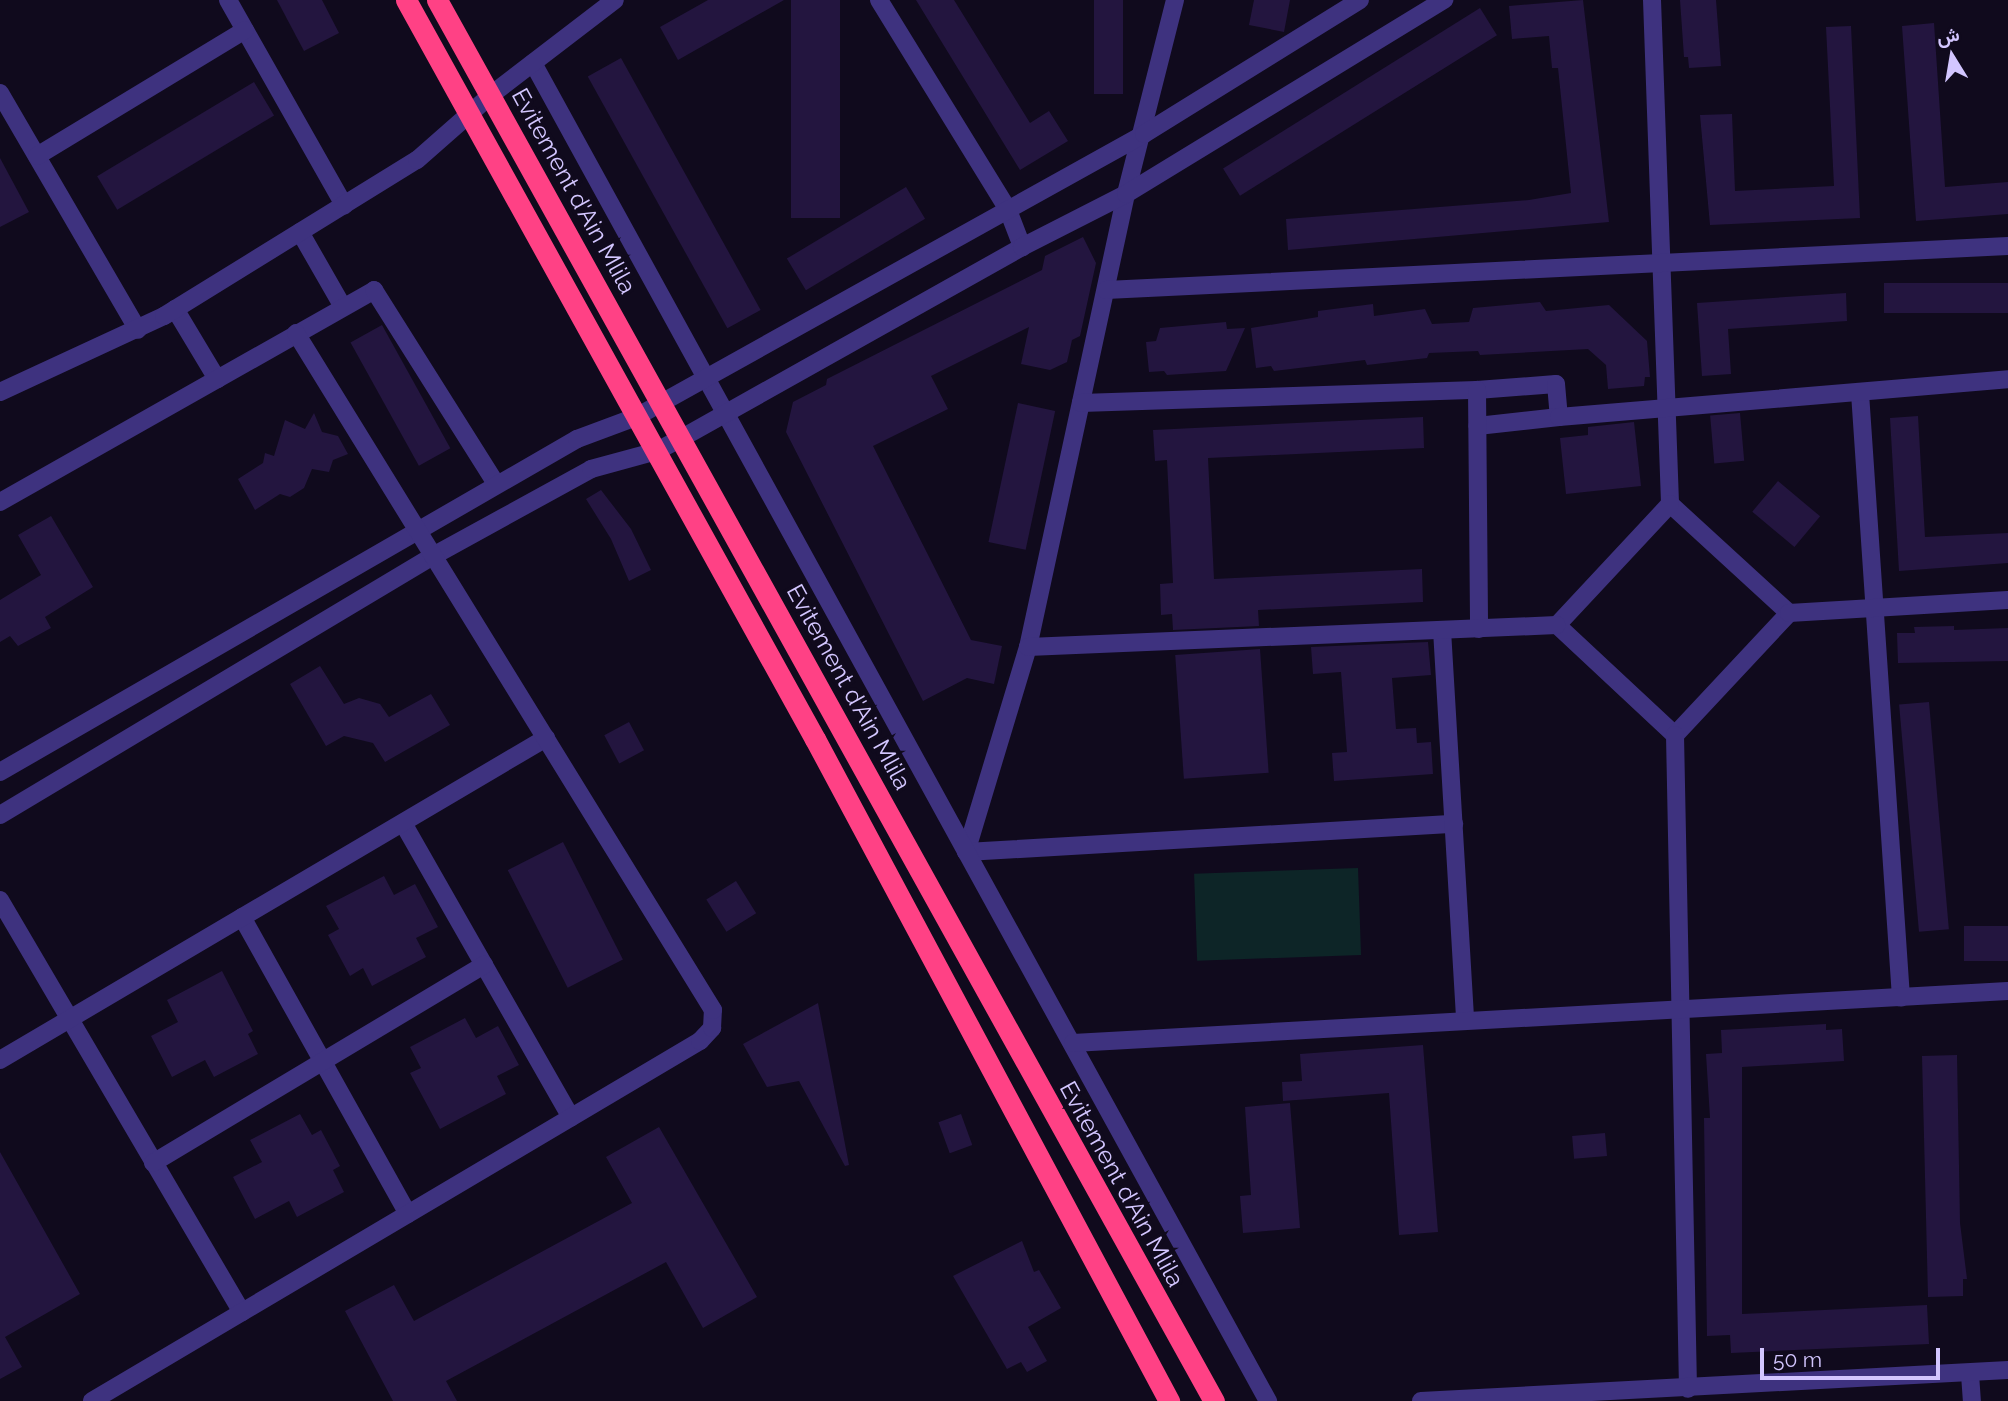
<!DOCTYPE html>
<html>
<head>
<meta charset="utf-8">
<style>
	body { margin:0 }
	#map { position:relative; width:2008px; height:1401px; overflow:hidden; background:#100a1d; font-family:Raleway,Vazirmatn,sans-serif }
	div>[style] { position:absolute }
	.green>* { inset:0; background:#0d2527; transform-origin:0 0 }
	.building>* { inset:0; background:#23153f; transform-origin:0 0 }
	.minor>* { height:18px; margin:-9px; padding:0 9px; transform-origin:9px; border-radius:9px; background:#3e327f }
	.highway>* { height:21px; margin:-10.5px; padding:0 10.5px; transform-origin:10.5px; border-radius:10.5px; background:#ff4185 }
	span { translate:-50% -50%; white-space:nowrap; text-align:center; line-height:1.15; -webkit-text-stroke:7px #100a1d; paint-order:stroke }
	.street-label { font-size:24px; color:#d3c6ff }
	.north { position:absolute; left:1917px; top:21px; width:70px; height:70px; -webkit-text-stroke:5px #100a1d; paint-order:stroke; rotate:349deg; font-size:19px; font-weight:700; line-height:28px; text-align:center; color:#d3c6ff }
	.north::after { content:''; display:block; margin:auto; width:24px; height:32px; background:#d3c6ff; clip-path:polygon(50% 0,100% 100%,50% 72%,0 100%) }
	.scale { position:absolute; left:1760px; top:1348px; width:180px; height:32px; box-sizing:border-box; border:4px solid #d3c6ff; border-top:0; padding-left:9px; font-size:21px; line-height:24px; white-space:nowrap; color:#d3c6ff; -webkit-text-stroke:5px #100a1d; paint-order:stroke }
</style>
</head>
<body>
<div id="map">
	<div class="green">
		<i style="left:1358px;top:868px;width:87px;height:164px;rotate:88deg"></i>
	</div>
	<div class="building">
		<i style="clip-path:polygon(277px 0,322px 0,339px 33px,304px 51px)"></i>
		<i style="clip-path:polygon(708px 0,784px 0,678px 60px,660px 27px)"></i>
		<i style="left:791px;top:0;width:49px;height:218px"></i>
		<i style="clip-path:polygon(916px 0,954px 0,1030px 123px,1049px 111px,1068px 141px,1020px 170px)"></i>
		<i style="left:1094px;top:0;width:29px;height:94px"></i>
		<i style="clip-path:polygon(1254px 0,1290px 0,1284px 32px,1249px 25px)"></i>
		<i style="clip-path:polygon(1583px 0,1609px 222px,1288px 250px,1286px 219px,1529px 200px,1571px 193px,1558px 68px,1552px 68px,1549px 36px,1512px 39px,1509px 6px)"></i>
		<i style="clip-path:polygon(1680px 0,1716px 0,1721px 66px,1689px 68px,1688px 57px,1684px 57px)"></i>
		<i style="left:1480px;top:8px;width:32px;height:303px;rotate:58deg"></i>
		<i style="clip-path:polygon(1934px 23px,1945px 187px,2008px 182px,2008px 214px,1916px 221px,1902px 26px)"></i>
		<i style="clip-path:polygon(1851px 26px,1860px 218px,1710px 225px,1700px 115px,1732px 114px,1735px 191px,1834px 186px,1826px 27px)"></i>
		<i style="left:621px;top:58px;width:288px;height:38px;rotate:61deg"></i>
		<i style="left:254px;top:82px;width:39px;height:183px;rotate:59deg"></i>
		<i style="clip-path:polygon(0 158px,29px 212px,0 227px)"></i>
		<i style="left:906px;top:187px;width:37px;height:139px;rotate:59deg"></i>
		<i style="clip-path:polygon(1083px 237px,1096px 263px,1080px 336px,1072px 340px,1067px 362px,1050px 370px,1021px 364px,1029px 327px,931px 376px,948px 409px,873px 446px,971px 640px,1002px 646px,994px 684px,967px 678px,923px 701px,786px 432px,793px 402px,826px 385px,827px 379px,1042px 270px,1045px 256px)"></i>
		<i style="left:2008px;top:283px;width:30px;height:124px;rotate:90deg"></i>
		<i style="clip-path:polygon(1846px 293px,1847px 321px,1728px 329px,1731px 374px,1702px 376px,1697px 303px)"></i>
		<i style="clip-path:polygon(1540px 302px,1546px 311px,1609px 305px,1647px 341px,1650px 377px,1645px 377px,1644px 386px,1608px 389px,1606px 365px,1588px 349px,1480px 355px,1478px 351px,1429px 353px,1427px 358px,1367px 365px,1365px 360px,1274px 371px,1271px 366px,1256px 368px,1251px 328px,1318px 317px,1318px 311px,1373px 304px,1374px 316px,1425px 309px,1432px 324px,1469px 322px,1473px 308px)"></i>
		<i style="clip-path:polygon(1226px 322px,1227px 329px,1245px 328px,1226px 371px,1167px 375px,1164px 371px,1149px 372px,1146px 342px,1156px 341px,1160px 328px)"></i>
		<i style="left:382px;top:325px;width:141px;height:36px;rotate:61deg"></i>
		<i style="left:1018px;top:403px;width:38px;height:142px;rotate:12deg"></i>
		<i style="clip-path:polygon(314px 413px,322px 432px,338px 436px,348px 454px,333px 460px,329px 472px,312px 469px,304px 488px,290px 497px,280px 494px,255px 510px,238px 479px,263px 463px,265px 453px,274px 456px,285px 420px,305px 429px)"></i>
		<i style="left:1740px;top:413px;width:48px;height:30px;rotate:85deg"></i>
		<i style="clip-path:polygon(1918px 416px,1925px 537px,2008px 533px,2008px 563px,1899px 571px,1890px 418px)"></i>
		<i style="clip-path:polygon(1423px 417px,1424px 448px,1208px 458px,1214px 579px,1422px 569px,1423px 602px,1258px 610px,1259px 626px,1173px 630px,1172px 614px,1161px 615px,1160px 584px,1173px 583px,1167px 460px,1155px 461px,1153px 430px)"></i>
		<i style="clip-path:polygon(1634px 422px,1641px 486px,1566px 494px,1560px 438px,1588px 435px,1588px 427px)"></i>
		<i style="left:1778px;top:481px;width:55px;height:40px;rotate:40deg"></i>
		<i style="clip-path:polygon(601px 490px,631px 529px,651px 570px,629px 581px,611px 539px,586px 499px)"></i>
		<i style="clip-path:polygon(51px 516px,93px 587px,45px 617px,51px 628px,18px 646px,10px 636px,0 642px,0 600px,41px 575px,18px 535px)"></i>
		<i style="clip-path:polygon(1954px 626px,1954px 630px,2008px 628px,2008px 661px,1898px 663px,1897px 633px,1915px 633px,1914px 627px)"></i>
		<i style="clip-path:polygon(1428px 642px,1431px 675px,1392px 678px,1396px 729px,1416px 728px,1417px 743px,1431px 742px,1433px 774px,1334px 781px,1332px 753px,1347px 752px,1341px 672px,1313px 674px,1311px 647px)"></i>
		<i style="left:1260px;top:649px;width:124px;height:85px;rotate:86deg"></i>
		<i style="clip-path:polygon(320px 666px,344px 704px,359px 698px,380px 704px,389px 717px,431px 694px,450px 725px,385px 762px,373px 743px,344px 736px,326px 746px,290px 684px)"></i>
		<i style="left:1929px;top:702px;width:228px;height:30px;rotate:85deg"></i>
		<i style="left:629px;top:722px;width:32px;height:28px;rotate:62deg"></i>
		<i style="left:563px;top:842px;width:132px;height:62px;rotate:63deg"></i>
		<i style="clip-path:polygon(384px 876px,394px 895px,415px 884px,438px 927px,416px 938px,426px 957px,372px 986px,363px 968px,350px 976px,328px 935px,339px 929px,326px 906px)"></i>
		<i style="left:736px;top:881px;width:38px;height:35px;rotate:58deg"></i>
		<i style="left:2008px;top:926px;width:35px;height:44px;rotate:90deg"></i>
		<i style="clip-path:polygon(222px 971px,253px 1031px,248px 1034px,258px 1054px,214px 1077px,205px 1060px,172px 1077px,151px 1036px,178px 1022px,167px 1000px)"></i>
		<i style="clip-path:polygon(818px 1003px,849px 1165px,845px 1166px,799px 1081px,767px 1087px,743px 1044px)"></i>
		<i style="clip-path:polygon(465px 1018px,476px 1038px,498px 1026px,519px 1065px,497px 1076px,506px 1094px,440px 1129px,410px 1073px,421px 1068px,410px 1047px)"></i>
		<i style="clip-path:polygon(1826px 1024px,1826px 1030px,1842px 1029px,1844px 1061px,1742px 1067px,1742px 1314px,1927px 1305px,1929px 1344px,1731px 1353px,1730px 1335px,1707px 1336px,1704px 1118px,1710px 1118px,1706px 1054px,1722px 1053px,1721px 1030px)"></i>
		<i style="clip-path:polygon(1423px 1045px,1438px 1232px,1399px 1235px,1389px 1093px,1283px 1101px,1282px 1082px,1302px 1081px,1300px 1054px)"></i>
		<i style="clip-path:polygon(1957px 1055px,1960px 1223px,1967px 1279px,1963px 1279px,1963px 1296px,1928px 1297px,1922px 1056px)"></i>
		<i style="clip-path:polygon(1290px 1103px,1300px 1228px,1243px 1233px,1240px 1196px,1251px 1195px,1245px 1107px)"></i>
		<i style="clip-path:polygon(300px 1114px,312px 1135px,321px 1130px,340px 1166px,333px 1170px,344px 1192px,297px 1217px,289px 1201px,255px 1219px,233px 1177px,262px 1162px,250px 1140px)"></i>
		<i style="left:961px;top:1114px;width:33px;height:24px;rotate:70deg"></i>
		<i style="clip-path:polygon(659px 1127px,757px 1297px,703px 1328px,666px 1262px,446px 1381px,457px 1401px,393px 1401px,345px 1311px,394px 1285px,414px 1321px,632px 1203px,606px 1157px)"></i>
		<i style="left:1605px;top:1133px;width:23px;height:33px;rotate:85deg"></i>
		<i style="clip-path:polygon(0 1152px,80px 1294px,5px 1337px,22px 1367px,0 1379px)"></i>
		<i style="clip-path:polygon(1022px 1241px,1034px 1272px,1039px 1270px,1061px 1308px,1028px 1327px,1047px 1361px,1027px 1372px,1021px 1362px,1007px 1369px,953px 1276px)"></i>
	</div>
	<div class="minor">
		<i style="left:228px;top:0;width:236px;rotate:60.5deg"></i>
		<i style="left:879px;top:0;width:246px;rotate:58.4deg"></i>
		<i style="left:1008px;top:210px;width:40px;rotate:69deg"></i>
		<i style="left:1175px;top:0;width:200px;rotate:104.2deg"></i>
		<i style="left:1126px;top:194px;width:463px;rotate:102.2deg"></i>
		<i style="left:1028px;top:647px;width:214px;rotate:106.8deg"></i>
		<i style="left:966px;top:852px;width:489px;rotate:-3.3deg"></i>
		<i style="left:1652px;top:0;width:504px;rotate:87.95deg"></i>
		<i style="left:533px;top:63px;width:1527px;rotate:61.22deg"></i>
		<i style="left:0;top:93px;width:274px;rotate:59.8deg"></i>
		<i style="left:37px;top:156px;width:243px;rotate:-31.2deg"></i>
		<i style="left:300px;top:232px;width:86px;rotate:60.2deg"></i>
		<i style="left:1106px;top:290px;width:903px;rotate:-2.79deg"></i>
		<i style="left:175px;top:309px;width:82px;rotate:59deg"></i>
		<i style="left:1477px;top:390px;width:79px;rotate:-4.3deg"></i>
		<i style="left:1556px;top:384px;width:33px;rotate:85deg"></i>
		<i style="left:1559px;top:417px;width:82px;rotate:173.7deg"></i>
		<i style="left:0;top:392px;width:181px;rotate:-24.9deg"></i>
		<i style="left:164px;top:316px;width:297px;rotate:-31.7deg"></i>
		<i style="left:417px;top:160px;width:98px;rotate:-41.3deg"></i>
		<i style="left:491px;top:95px;width:156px;rotate:-37.5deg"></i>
		<i style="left:1860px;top:393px;width:606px;rotate:86.12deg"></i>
		<i style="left:1081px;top:403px;width:396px;rotate:-1.9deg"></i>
		<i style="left:1477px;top:390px;width:239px;rotate:89.5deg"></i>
		<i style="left:1559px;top:417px;width:451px;rotate:-4.8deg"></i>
		<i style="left:0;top:502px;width:430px;rotate:-29.5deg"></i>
		<i style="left:374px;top:290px;width:229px;rotate:57.8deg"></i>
		<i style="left:1789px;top:613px;width:161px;rotate:-137.5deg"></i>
		<i style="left:1670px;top:504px;width:166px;rotate:133deg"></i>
		<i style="left:1557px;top:625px;width:161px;rotate:43deg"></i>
		<i style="left:1675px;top:735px;width:167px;rotate:-46.9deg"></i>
		<i style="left:1789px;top:613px;width:219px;rotate:-3.4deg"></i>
		<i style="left:1442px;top:630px;width:391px;rotate:86.6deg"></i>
		<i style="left:1028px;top:647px;width:529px;rotate:-2.38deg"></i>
		<i style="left:1675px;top:735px;width:654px;rotate:88.86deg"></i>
		<i style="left:0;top:772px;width:666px;rotate:-29.99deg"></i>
		<i style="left:577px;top:439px;width:63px;rotate:-20.4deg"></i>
		<i style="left:636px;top:417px;width:582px;rotate:-29.12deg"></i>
		<i style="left:1144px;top:134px;width:254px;rotate:-31.8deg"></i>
		<i style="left:0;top:815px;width:505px;rotate:-30.89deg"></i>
		<i style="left:433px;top:556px;width:180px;rotate:-28.8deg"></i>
		<i style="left:591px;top:469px;width:68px;rotate:-15.3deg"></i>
		<i style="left:657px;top:451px;width:26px;rotate:-28deg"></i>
		<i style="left:680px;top:439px;width:392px;rotate:-29.3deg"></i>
		<i style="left:1022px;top:247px;width:117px;rotate:-27deg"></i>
		<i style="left:1126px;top:194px;width:373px;rotate:-31.4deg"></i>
		<i style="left:403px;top:823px;width:339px;rotate:60.3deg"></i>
		<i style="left:0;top:900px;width:478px;rotate:59.6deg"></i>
		<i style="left:242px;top:917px;width:340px;rotate:60.8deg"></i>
		<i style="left:1073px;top:1043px;width:936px;rotate:-3.18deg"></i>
		<i style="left:0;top:1060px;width:634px;rotate:-30.53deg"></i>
		<i style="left:153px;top:1163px;width:386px;rotate:-30.9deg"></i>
		<i style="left:1970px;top:1374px;width:27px;rotate:86deg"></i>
		<i style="left:92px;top:1401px;width:707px;rotate:-30.63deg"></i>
		<i style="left:700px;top:1041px;width:18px;rotate:-47deg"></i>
		<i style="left:712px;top:1028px;width:18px;rotate:-87deg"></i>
		<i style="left:713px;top:1010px;width:795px;rotate:-121.63deg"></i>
		<i style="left:1421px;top:1401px;width:588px;rotate:-3.02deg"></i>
	</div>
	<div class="highway">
		<i style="left:406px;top:0;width:845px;rotate:61.04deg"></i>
		<i style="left:815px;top:739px;width:751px;rotate:61.86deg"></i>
		<i style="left:437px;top:0;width:1602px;rotate:60.99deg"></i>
	</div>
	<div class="street-label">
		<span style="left:574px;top:191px;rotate:61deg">Evitement d'Ain Mlila</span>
		<span style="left:849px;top:687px;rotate:61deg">Evitement d'Ain Mlila</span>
		<span style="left:1122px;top:1184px;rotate:61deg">Evitement d'Ain Mlila</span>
	</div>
	<div class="north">ش</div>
	<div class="scale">50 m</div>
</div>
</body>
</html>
